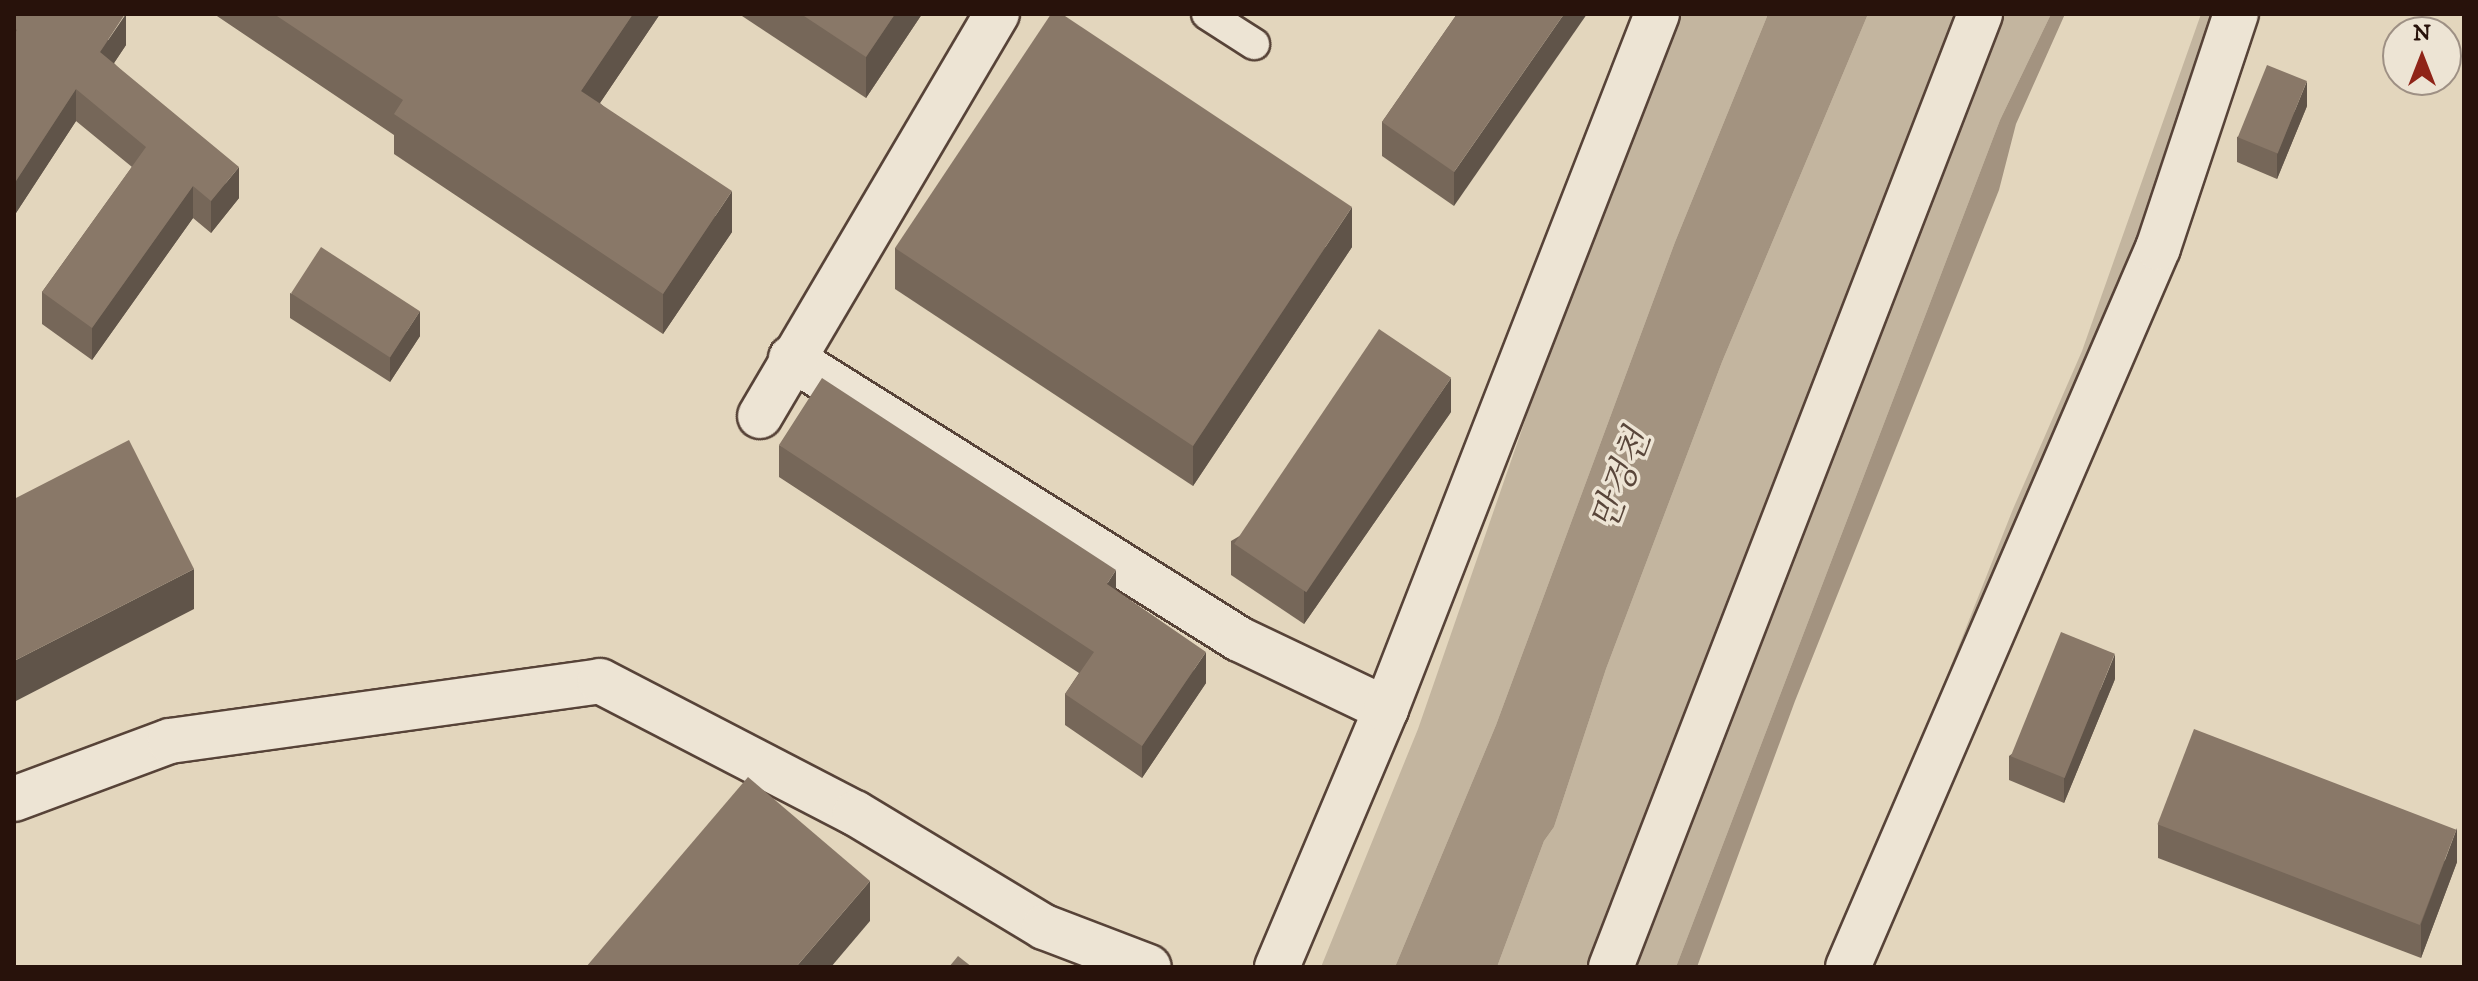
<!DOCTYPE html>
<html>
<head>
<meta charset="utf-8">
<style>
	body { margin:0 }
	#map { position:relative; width:2478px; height:981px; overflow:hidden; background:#e3d6bd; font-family:"IM FELL DW Pica","Noto Serif KR",serif }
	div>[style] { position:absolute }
	.green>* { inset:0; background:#c3b59f }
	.water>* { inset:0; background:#a39380 }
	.roads { filter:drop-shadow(2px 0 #574338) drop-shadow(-2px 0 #574338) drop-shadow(0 2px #574338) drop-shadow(0 -2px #574338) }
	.lane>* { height:30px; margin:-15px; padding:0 15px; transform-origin:15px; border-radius:15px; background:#ede4d4 }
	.street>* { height:44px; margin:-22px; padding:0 22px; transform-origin:22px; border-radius:22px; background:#ede4d4 }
	.wall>* { inset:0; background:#766759 }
	.shaded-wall>* { inset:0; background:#605449 }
	.building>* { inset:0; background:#897868; transform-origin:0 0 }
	span { translate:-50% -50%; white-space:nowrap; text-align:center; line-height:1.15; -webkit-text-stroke:7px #ede4d4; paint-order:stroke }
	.water-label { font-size:36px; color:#59463a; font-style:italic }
	.frame { position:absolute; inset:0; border:16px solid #28120b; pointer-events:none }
	.north { position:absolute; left:2382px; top:16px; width:80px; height:80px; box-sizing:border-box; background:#ede4d4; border:2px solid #9e9084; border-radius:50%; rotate:0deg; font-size:22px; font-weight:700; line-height:32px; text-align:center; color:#28120b }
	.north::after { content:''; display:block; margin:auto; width:28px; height:36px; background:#8f2418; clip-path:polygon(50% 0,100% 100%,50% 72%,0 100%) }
</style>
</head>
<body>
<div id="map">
	<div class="green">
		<i style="clip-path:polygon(1681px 14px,1768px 14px,1675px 242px,1496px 725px,1395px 967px,1321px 967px,1418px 729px,1545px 363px)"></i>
		<i style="clip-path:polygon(1868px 14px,1975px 14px,1601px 967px,1497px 967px,1544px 841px,1554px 827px,1606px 669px,1722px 362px)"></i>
		<i style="clip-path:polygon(1989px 14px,2051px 14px,2000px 120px,1676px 967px,1619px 967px)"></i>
		<i style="clip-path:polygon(2201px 14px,2214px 14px,2170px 153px,2029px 513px,1868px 875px,2013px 509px,2082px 351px)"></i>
	</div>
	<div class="water">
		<i style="clip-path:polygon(1768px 14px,1868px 14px,1722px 362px,1606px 669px,1554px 827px,1544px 841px,1497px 967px,1395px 967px,1496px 725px,1675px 242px)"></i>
		<i style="clip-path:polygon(2051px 14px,2065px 14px,2016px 124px,1999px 190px,1795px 701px,1697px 967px,1676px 967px,2000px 120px)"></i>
	</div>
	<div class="roads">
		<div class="lane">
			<i style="left:1207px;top:14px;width:56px;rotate:32.6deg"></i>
		</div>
		<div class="street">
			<i style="left:791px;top:358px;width:529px;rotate:32.1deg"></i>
			<i style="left:1239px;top:639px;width:163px;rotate:25.5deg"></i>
			<i style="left:760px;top:416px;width:467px;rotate:-59.5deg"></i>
			<i style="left:14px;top:799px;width:166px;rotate:-20.4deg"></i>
			<i style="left:170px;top:741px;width:434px;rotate:-7.9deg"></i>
			<i style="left:600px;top:681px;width:287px;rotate:27.4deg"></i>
			<i style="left:855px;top:813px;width:221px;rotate:31.1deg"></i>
			<i style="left:1044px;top:927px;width:112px;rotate:20.9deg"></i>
			<i style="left:1277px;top:967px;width:280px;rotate:-67.1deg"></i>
			<i style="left:1386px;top:709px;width:746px;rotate:-68.7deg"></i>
			<i style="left:1611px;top:967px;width:1022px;rotate:-68.83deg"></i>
			<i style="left:1848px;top:967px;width:783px;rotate:-66.68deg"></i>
			<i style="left:2158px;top:248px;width:247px;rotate:-71.6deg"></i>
		</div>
	</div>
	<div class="wall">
		<i style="clip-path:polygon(14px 14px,126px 45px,114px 63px,239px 198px,211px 233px,193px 218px,92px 360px,42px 324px,42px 292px,132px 167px,76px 121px,14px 216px)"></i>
		<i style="clip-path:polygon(214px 14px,660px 14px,600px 103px,732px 232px,663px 334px,394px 154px,394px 135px)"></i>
		<i style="clip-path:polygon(739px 14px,922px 14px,866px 98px)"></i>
		<i style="clip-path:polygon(1457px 14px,1454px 206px,1382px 156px,1382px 122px)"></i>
		<i style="clip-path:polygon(2307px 106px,2277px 179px,2237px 162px,2237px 137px)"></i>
		<i style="clip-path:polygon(1352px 247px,1193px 486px,895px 289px,895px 248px)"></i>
		<i style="clip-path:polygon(290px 293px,420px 336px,390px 382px,290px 318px)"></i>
		<i style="clip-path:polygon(1451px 412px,1304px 624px,1231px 575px,1231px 541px)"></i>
		<i style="clip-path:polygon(779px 445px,1116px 590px,1206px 683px,1142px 778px,1065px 725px,1065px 694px,1079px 673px,779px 477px)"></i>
		<i style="clip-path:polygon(2115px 679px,2064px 803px,2009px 780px,2009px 756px)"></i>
		<i style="clip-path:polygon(2158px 824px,2457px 862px,2421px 958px,2158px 858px)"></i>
	</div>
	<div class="shaded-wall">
		<i style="clip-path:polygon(126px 14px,126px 45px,100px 84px,100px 52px)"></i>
		<i style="clip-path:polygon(633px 14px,660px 14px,581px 131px,581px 91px)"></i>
		<i style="clip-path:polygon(895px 14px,922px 14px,866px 98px,866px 57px)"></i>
		<i style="clip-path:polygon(1564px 14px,1587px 14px,1454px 206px,1454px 172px)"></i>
		<i style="clip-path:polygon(2307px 81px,2307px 106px,2277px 179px,2277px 154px)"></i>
		<i style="clip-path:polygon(76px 89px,76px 121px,14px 216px,14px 184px)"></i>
		<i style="clip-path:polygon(239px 167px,239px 198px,211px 233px,211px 201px)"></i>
		<i style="clip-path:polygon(193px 186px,193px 218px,92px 360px,92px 328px)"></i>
		<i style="clip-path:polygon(732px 191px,732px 232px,663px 334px,663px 294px)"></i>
		<i style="clip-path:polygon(1352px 207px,1352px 247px,1193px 486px,1193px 446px)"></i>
		<i style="clip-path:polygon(420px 311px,420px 336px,390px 382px,390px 357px)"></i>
		<i style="clip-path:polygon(1451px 378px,1451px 412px,1304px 624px,1304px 590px)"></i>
		<i style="clip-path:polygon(194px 569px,194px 609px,14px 702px,14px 661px)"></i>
		<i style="clip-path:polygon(1116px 570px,1116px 602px,1107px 584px)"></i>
		<i style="clip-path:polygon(1206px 652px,1206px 683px,1142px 778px,1142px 746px)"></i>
		<i style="clip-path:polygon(2115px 654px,2115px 679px,2064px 803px,2064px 778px)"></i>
		<i style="clip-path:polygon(2457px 828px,2457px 862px,2421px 958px,2421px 924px)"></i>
		<i style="clip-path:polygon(870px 881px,870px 921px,831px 967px,796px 967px)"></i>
	</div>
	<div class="building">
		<i style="clip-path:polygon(14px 14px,125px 14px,100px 52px,239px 167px,211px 201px,193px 186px,92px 328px,42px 292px,146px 147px,76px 89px,14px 184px,14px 35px,17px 30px,14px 28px)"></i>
		<i style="clip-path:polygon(274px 14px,633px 14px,581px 91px,732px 191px,663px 294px,394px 114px,403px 100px)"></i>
		<i style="clip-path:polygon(801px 14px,895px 14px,866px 57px)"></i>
		<i style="clip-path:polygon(1051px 14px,1062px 14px,1352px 207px,1193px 446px,895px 248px)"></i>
		<i style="clip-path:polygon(1457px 14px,1564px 14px,1454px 172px,1382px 122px)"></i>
		<i style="left:2267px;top:65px;width:43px;height:78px;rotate:22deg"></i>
		<i style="left:321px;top:247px;width:118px;height:55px;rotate:33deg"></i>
		<i style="left:1379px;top:329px;width:87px;height:259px;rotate:34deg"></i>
		<i style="clip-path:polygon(822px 378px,1116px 570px,1107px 584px,1206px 652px,1142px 746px,1065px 694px,1094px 652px,779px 445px)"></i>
		<i style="clip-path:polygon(129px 440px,194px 569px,14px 661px,14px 499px)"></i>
		<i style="left:2061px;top:632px;width:58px;height:134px;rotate:22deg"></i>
		<i style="left:2194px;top:729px;width:281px;height:102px;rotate:21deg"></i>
		<i style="clip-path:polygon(748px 777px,870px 881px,796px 967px,586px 967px)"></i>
		<i style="clip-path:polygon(958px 956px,972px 967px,949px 967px)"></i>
	</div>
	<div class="water-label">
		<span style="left:1622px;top:480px;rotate:-69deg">만겅천</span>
	</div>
	<div class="frame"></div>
	<div class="north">N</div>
</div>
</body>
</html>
